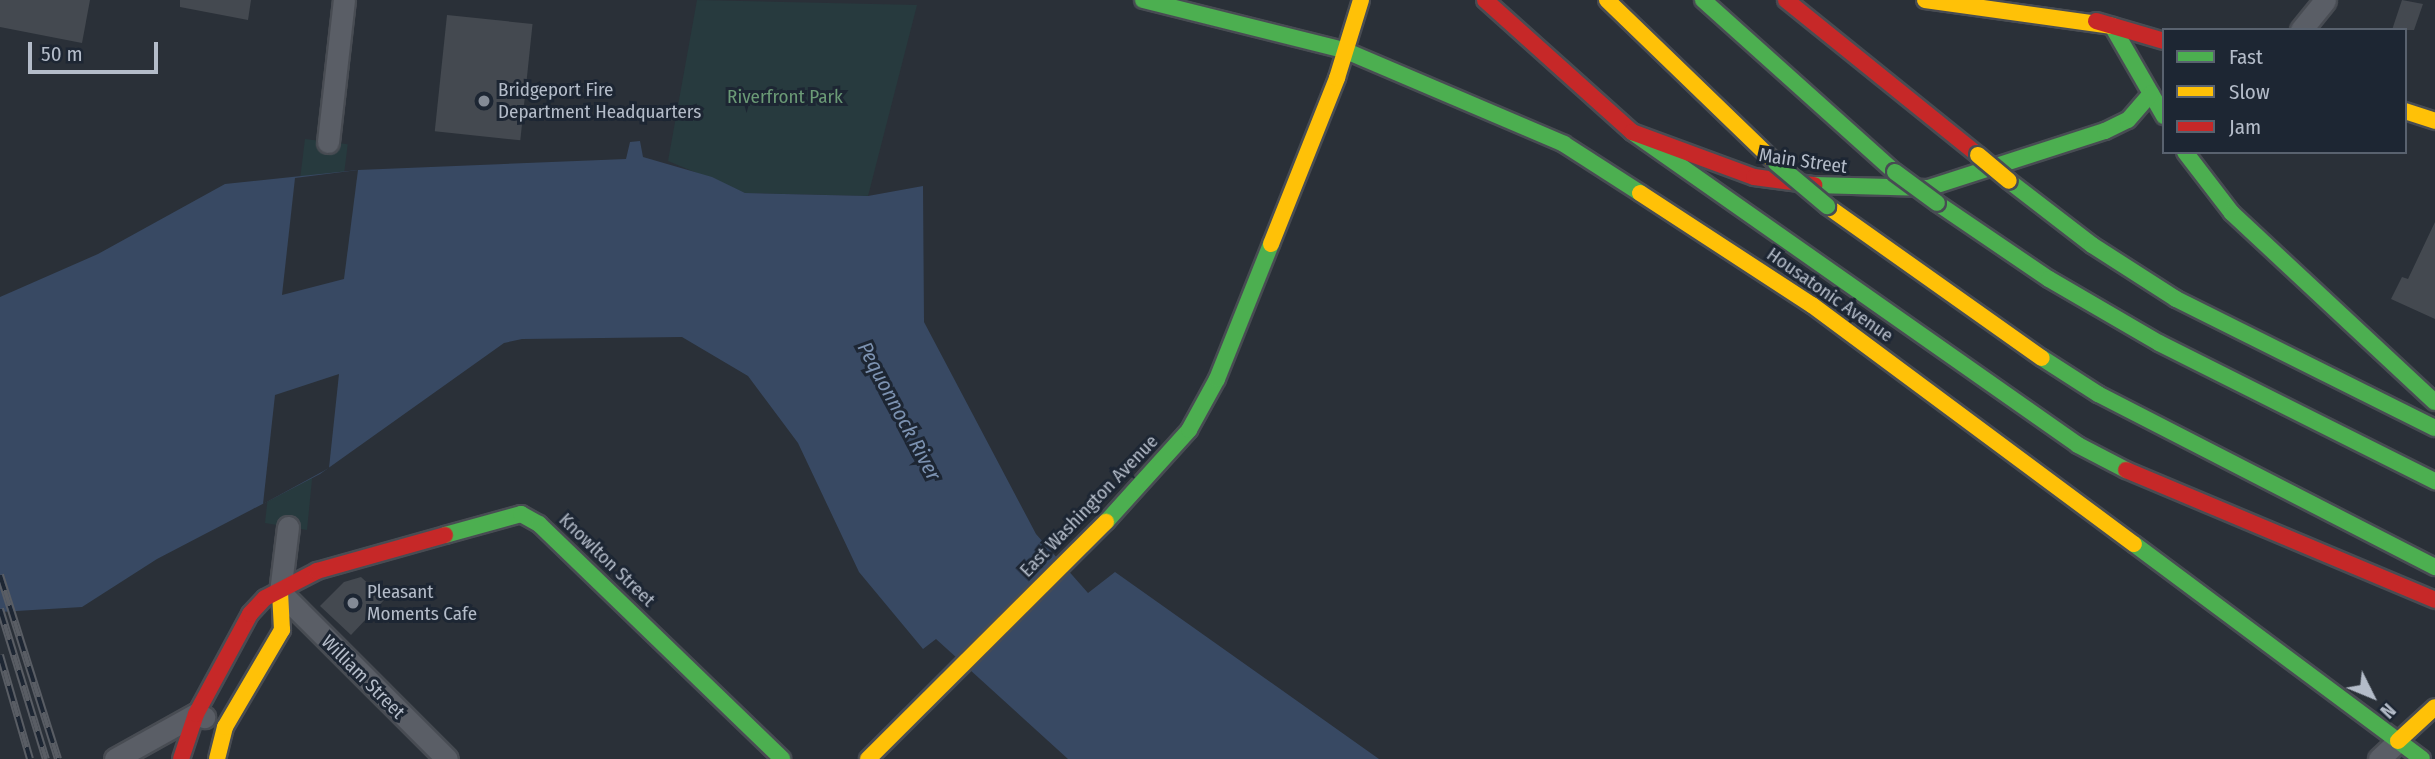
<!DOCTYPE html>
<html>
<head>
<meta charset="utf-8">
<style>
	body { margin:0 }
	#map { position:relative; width:2435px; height:759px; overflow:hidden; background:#2a3038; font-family:"Fira Sans Condensed",sans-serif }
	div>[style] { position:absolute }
	.green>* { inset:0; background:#273a3e; transform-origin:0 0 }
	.water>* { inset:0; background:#384963 }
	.pier>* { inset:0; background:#2a3038 }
	.building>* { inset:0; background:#444950; transform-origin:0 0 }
	.roads { filter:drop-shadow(2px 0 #484c53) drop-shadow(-2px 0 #484c53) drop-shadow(0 2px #484c53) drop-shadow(0 -2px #484c53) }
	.street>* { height:21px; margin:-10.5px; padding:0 10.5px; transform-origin:10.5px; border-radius:10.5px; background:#5a5e66 }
	.fast>* { height:16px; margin:-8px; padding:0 8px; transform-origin:8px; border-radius:8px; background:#4caf50 }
	.slow>* { height:16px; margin:-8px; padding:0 8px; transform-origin:8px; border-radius:8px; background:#ffc107 }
	.jam>* { height:16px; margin:-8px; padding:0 8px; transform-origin:8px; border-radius:8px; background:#c62828 }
	.rail>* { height:8px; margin-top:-4px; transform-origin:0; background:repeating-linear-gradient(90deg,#1d2633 0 16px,#595d64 0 32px); box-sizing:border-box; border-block:2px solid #595d64 }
	.bridges { filter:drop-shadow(2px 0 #474c53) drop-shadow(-2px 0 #474c53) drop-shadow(0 2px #474c53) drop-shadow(0 -2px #474c53) }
	.fast-bridge>* { height:16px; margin:-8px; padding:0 8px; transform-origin:8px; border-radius:8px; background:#4caf50 }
	.slow-bridge>* { height:16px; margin:-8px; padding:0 8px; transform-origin:8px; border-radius:8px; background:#ffc107 }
	.dots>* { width:19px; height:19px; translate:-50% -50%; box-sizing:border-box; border:4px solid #1d2633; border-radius:50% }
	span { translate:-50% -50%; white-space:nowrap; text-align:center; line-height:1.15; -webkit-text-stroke:6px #1d2633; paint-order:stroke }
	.poi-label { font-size:19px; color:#b4bcc9 }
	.left { translate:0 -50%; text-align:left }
	.park-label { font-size:19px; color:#6b9a76 }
	.street-label { font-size:19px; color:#b4bcc9 }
	.water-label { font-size:21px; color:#7c92b1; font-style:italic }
	.legend { position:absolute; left:2162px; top:28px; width:245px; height:126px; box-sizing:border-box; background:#1d2633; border:2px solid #59626f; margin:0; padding:9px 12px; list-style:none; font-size:21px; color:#b4bcc9 }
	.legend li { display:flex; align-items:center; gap:14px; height:35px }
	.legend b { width:35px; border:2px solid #59626f }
	.north { position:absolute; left:2337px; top:661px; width:70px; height:70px; -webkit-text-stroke:5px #1d2633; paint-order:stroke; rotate:133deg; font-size:19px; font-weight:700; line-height:28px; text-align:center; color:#b4bcc9 }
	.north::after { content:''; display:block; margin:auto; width:24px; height:32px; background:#b4bcc9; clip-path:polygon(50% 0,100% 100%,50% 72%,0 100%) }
	.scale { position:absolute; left:28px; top:42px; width:130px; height:32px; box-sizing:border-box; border:4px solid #b4bcc9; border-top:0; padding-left:9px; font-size:21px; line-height:24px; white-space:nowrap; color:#b4bcc9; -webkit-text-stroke:5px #1d2633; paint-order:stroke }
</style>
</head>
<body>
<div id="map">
	<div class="green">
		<i style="clip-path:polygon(697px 0,917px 5px,868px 196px,745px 193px,668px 161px)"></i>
		<i style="left:305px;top:139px;width:43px;height:155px;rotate:7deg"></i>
		<i style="clip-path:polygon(322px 378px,307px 530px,265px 523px,279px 395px)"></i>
	</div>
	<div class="water">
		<i style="clip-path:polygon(640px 141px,643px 157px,712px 177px,745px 193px,868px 196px,923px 186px,924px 322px,1036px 534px,1088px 593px,1115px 572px,1379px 759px,1068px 759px,936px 639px,923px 649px,859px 572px,798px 443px,748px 376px,682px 337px,522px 339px,504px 343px,320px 474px,157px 559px,82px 607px,0 612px,0 297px,98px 254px,225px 184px,358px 170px,626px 159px,630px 142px)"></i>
	</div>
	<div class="pier">
		<i style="clip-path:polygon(358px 170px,344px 279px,282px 295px,295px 178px)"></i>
		<i style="clip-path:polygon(339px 374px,329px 468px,263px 504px,275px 395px)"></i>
	</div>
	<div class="building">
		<i style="clip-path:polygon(0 0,90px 0,82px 43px,0 27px)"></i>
		<i style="clip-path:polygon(180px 0,251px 0,248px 20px,180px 7px)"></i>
		<i style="clip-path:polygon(2402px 0,2423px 4px,2414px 30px,2392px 30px)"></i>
		<i style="left:447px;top:15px;width:86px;height:117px;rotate:6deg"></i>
		<i style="clip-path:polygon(2435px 222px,2435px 319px,2391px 299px,2402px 277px,2408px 279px)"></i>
		<i style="clip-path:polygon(361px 577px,385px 599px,351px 635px,320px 606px,344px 582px)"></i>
	</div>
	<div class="roads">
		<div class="street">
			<i style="left:2301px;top:30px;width:38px;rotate:-51deg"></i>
			<i style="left:328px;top:142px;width:143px;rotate:-83.6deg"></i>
			<i style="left:288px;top:527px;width:65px;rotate:97deg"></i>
			<i style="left:280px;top:592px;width:236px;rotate:45deg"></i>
			<i style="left:115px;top:759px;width:93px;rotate:-29.1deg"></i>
			<i style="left:196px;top:714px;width:9px;rotate:21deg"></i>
			<i style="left:2379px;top:759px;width:26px;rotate:-43deg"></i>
		</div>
		<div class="fast">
			<i style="left:1143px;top:0;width:207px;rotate:14deg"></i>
			<i style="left:1344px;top:50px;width:239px;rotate:23.1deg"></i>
			<i style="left:1564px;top:144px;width:90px;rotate:32.8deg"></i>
			<i style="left:1703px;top:0;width:258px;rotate:41.9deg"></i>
			<i style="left:2112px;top:26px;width:104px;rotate:60deg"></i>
			<i style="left:1632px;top:132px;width:545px;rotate:35.06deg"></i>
			<i style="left:2078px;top:445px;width:54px;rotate:27.5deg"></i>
			<i style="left:2185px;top:152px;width:77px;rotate:52.4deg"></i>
			<i style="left:2232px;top:213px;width:277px;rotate:43deg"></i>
			<i style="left:2009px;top:181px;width:105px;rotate:37.6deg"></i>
			<i style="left:2092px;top:245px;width:100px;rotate:32.7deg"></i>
			<i style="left:2176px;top:299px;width:289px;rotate:26.5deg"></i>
			<i style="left:1814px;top:185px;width:114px;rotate:1.5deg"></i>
			<i style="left:1928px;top:188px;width:186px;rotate:-17.9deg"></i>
			<i style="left:2105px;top:131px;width:25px;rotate:-26deg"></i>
			<i style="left:2128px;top:120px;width:35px;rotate:-49deg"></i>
			<i style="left:1937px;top:203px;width:135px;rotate:34.2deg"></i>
			<i style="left:2049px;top:279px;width:127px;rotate:30.2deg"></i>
			<i style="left:2159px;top:343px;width:309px;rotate:26.6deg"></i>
			<i style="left:2042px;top:358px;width:67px;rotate:32.7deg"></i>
			<i style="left:2098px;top:394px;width:379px;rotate:27.2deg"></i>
			<i style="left:1106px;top:522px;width:124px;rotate:-47.9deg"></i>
			<i style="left:1189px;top:430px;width:58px;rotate:-61.2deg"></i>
			<i style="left:1217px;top:379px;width:145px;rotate:-68.2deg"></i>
			<i style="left:445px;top:535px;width:79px;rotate:-15.4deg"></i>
			<i style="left:521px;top:514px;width:21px;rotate:29deg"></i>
			<i style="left:539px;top:524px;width:338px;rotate:44deg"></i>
			<i style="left:2134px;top:544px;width:359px;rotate:36.7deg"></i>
		</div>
		<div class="slow">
			<i style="left:1607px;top:0;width:235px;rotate:44deg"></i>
			<i style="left:1925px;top:0;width:189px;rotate:7.9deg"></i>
			<i style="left:2405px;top:111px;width:32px;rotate:18deg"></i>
			<i style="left:1640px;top:193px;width:205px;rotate:33.1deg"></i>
			<i style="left:1812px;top:305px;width:401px;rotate:36.6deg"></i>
			<i style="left:1827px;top:206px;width:263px;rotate:35.3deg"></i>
			<i style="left:1271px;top:244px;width:179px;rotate:-68.3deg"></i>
			<i style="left:1337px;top:78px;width:82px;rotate:-72.9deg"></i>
			<i style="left:2398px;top:741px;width:50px;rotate:-42.6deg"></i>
			<i style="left:217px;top:759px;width:33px;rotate:-76deg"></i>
			<i style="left:225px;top:727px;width:113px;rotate:-59.6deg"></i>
			<i style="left:282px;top:630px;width:38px;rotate:-93deg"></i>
			<i style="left:868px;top:759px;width:336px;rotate:-44.9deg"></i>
		</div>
		<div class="jam">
			<i style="left:1485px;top:0;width:198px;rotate:41.9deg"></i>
			<i style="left:1632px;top:132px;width:130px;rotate:20.2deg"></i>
			<i style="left:1754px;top:177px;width:61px;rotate:7.6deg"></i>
			<i style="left:1786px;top:0;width:247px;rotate:38.9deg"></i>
			<i style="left:2096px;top:21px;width:71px;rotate:16.4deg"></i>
			<i style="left:2126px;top:470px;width:335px;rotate:22.8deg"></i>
			<i style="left:181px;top:759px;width:47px;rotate:-71.6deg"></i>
			<i style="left:196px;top:714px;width:114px;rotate:-61.6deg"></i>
			<i style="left:250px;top:614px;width:22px;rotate:-47deg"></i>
			<i style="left:265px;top:598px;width:59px;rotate:-27.4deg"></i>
			<i style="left:317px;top:571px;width:133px;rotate:-15.7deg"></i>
		</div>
	</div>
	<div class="rail">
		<i style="left:0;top:575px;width:193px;rotate:72.5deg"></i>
		<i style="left:0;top:609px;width:157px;rotate:73deg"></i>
		<i style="left:0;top:655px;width:108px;rotate:73.9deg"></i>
	</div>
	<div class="bridges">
		<div class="fast-bridge">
			<i style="left:1776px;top:163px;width:67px;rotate:40.1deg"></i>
			<i style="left:1895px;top:172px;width:52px;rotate:36.4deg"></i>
		</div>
		<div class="slow-bridge">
			<i style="left:1978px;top:155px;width:40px;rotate:40deg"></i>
		</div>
	</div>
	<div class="dots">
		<i style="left:484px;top:101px;background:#848b96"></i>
		<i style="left:353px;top:603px;background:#848b96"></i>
	</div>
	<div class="poi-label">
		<span class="left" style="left:498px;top:101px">Bridgeport Fire<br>Department Headquarters</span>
		<span class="left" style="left:367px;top:603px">Pleasant<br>Moments Cafe</span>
	</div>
	<div class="park-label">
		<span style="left:785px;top:97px">Riverfront Park</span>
	</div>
	<div class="street-label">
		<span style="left:1803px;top:161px;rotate:8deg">Main Street</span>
		<span style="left:1830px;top:295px;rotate:35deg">Housatonic Avenue</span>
		<span style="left:1089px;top:506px;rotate:-46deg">East Washington Avenue</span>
		<span style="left:607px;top:560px;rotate:44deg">Knowlton Street</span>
		<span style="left:363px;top:677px;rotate:45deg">William Street</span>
	</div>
	<div class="water-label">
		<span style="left:899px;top:411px;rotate:62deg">Pequonnock River</span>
	</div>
	<ul class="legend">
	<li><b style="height:9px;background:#4caf50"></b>Fast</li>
	<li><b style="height:9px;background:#ffc107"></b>Slow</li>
	<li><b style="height:9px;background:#c62828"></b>Jam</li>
	</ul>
	<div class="north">N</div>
	<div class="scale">50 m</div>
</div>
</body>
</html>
